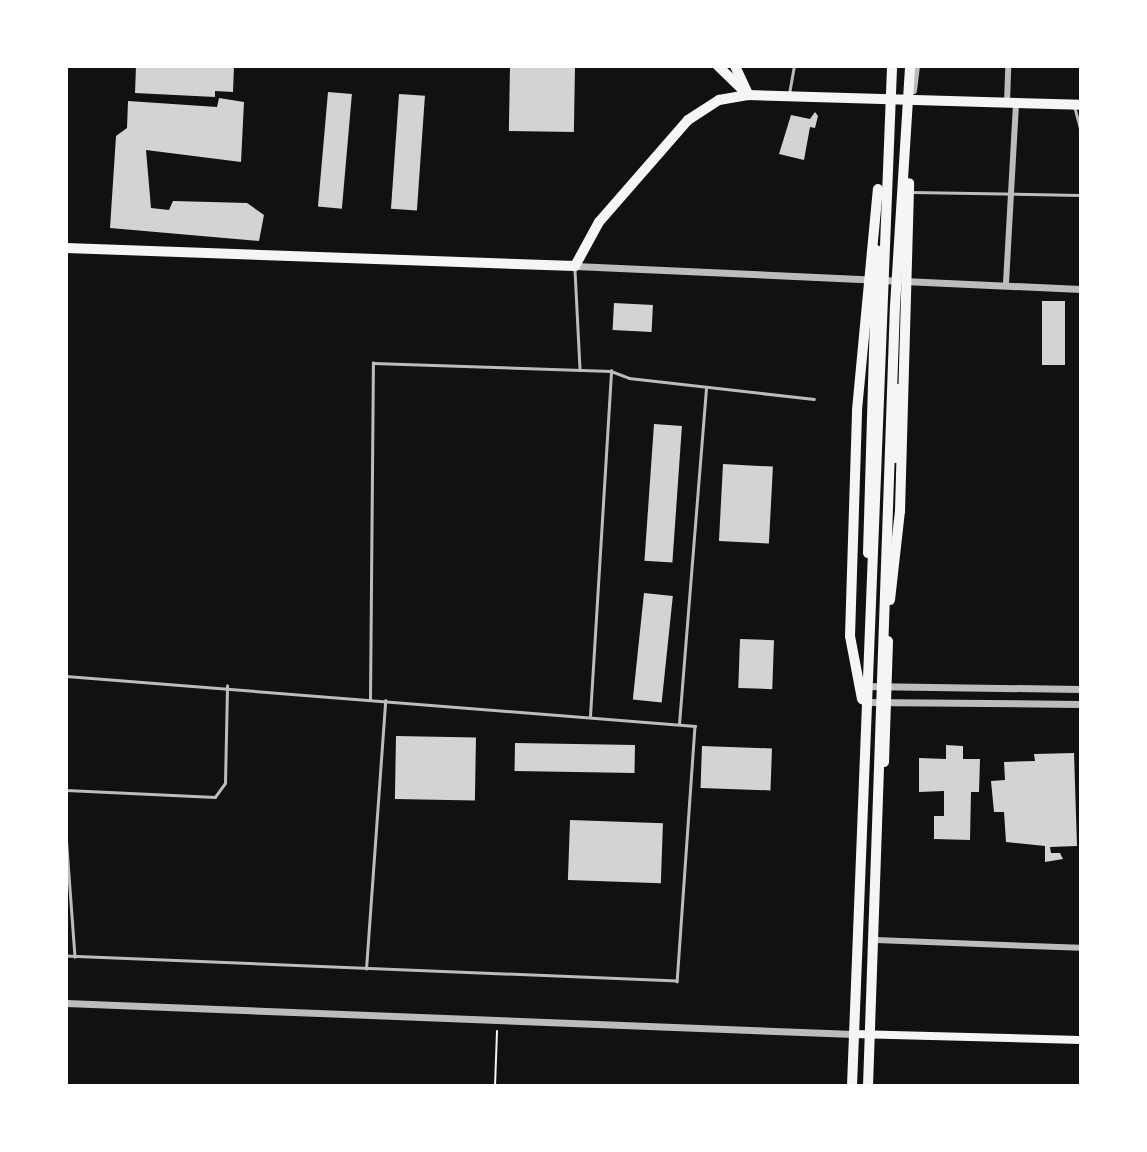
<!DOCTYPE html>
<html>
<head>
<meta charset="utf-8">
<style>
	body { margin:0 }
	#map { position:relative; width:1147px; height:1152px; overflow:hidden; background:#111; font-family:Cabin,sans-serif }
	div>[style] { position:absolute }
	.building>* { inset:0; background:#d3d3d3; transform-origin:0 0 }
	.path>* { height:2px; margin:-1px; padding:0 1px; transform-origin:1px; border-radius:1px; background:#f5f5f5 }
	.service>* { height:2.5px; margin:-1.25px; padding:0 1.25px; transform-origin:1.25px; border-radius:1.25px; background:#bcbcbc }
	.minor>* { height:6px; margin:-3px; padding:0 3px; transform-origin:3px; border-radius:3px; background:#bcbcbc }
	.tertiary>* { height:7px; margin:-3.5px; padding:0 3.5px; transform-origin:3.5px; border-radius:3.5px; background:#bcbcbc }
	.secondary>* { height:8px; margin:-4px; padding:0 4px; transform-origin:4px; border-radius:4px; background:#f5f5f5 }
	.primary>* { height:10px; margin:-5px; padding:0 5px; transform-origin:5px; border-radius:5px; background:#f5f5f5 }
	.trunk>* { height:10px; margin:-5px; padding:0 5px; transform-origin:5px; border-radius:5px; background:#f5f5f5 }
	.motorway>* { height:10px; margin:-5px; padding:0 5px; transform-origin:5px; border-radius:5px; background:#f5f5f5 }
	span { translate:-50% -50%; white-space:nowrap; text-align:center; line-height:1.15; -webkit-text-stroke:7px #fff; paint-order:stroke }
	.frame { position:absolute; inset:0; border:68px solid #fff; pointer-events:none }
</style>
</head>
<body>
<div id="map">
	<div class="building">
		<i style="clip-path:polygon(136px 66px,234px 66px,233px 92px,215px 91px,215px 97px,135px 93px)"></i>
		<i style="left:510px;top:66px;width:65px;height:65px;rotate:1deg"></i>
		<i style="left:328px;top:92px;width:24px;height:115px;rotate:5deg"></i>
		<i style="left:399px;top:94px;width:26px;height:115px;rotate:4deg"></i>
		<i style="clip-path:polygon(219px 98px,244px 102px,241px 162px,146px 150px,151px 208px,169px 210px,173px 201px,247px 203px,264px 215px,259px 241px,110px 228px,116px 136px,127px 128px,128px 101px,217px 107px)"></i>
		<i style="clip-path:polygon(815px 112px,818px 116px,815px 128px,810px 127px,804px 160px,779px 154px,791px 115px,810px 119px)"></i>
		<i style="left:1042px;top:301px;width:23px;height:64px"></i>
		<i style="left:614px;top:303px;width:39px;height:27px;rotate:3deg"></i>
		<i style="left:654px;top:424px;width:28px;height:137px;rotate:4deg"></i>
		<i style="left:723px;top:464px;width:50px;height:77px;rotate:3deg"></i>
		<i style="left:644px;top:593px;width:29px;height:107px;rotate:6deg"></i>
		<i style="left:740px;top:639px;width:34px;height:49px;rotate:2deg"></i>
		<i style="left:396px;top:736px;width:80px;height:63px;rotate:1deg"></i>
		<i style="left:515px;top:743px;width:120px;height:28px;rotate:1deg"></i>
		<i style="clip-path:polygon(946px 745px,963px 746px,963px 759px,980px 759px,979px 792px,971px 792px,970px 840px,934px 839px,934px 816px,944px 816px,944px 791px,919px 792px,919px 758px,946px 759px)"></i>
		<i style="left:702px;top:746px;width:70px;height:42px;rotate:2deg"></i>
		<i style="clip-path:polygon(1074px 753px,1077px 846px,1050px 847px,1051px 853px,1060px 853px,1063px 859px,1045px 862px,1045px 846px,1006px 842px,1004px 812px,994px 812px,991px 781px,1005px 780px,1004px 762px,1035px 761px,1034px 754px)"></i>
		<i style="left:570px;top:820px;width:93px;height:60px;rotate:2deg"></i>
	</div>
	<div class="path">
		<i style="left:495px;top:1086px;width:55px;rotate:-87.9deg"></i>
	</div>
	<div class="service">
		<i style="left:789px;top:94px;width:28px;rotate:-80deg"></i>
		<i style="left:1075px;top:108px;width:20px;rotate:75deg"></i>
		<i style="left:911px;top:192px;width:169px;rotate:1deg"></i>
		<i style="left:575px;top:270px;width:100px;rotate:87.1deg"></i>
		<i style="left:66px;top:676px;width:631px;rotate:4.54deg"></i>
		<i style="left:695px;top:726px;width:256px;rotate:94deg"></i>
		<i style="left:677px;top:981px;width:612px;rotate:-177.66deg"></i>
		<i style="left:370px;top:700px;width:337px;rotate:-89.5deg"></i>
		<i style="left:373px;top:363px;width:238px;rotate:1.9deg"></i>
		<i style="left:611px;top:371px;width:19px;rotate:21deg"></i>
		<i style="left:629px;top:378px;width:186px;rotate:6.5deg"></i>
		<i style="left:590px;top:716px;width:346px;rotate:-86.5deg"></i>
		<i style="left:679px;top:724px;width:336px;rotate:-85.4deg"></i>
		<i style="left:66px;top:790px;width:149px;rotate:2.7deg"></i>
		<i style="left:215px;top:797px;width:17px;rotate:-54deg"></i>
		<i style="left:225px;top:783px;width:97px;rotate:-88.8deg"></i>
		<i style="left:66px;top:834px;width:123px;rotate:85.8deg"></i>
		<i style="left:366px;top:969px;width:269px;rotate:-85.9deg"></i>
	</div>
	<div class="minor">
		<i style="left:1007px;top:103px;width:37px;rotate:-88deg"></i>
		<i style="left:1006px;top:283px;width:180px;rotate:-86.8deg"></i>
		<i style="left:876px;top:940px;width:204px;rotate:2.2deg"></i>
	</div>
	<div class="tertiary">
		<i style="left:913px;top:90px;width:24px;rotate:-83deg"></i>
		<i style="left:575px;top:266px;width:506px;rotate:2.61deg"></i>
		<i style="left:864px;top:686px;width:216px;rotate:0.8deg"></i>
		<i style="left:864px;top:702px;width:216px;rotate:0.5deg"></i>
		<i style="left:66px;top:1003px;width:788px;rotate:2.26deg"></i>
	</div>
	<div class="secondary">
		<i style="left:853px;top:1034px;width:227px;rotate:1.5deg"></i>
	</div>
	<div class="primary">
		<i style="left:718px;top:66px;width:42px;rotate:44deg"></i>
		<i style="left:735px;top:66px;width:31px;rotate:65deg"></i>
		<i style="left:895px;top:458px;width:69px;rotate:-87.5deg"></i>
		<i style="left:868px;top:553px;width:303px;rotate:-88.3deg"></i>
		<i style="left:884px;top:762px;width:121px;rotate:-88.1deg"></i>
	</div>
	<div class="trunk">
		<i style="left:66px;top:248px;width:509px;rotate:2.03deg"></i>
		<i style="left:575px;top:266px;width:50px;rotate:-61.4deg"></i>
		<i style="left:599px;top:222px;width:135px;rotate:-48.9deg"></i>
		<i style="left:688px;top:120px;width:37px;rotate:-33deg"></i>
		<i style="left:719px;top:100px;width:29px;rotate:-10deg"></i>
		<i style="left:748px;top:95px;width:332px;rotate:1.7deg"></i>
	</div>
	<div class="motorway">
		<i style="left:890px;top:600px;width:90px;rotate:-83.6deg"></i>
		<i style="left:900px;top:511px;width:328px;rotate:-88.4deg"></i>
		<i style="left:862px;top:699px;width:64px;rotate:-100.8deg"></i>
		<i style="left:850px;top:636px;width:226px;rotate:-88.2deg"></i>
		<i style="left:857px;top:410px;width:222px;rotate:-84.6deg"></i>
		<i style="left:852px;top:1086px;width:1021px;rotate:-87.75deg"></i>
		<i style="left:868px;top:1086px;width:780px;rotate:-88.02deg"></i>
		<i style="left:895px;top:306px;width:240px;rotate:-86.4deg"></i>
	</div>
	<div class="frame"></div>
</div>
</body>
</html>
